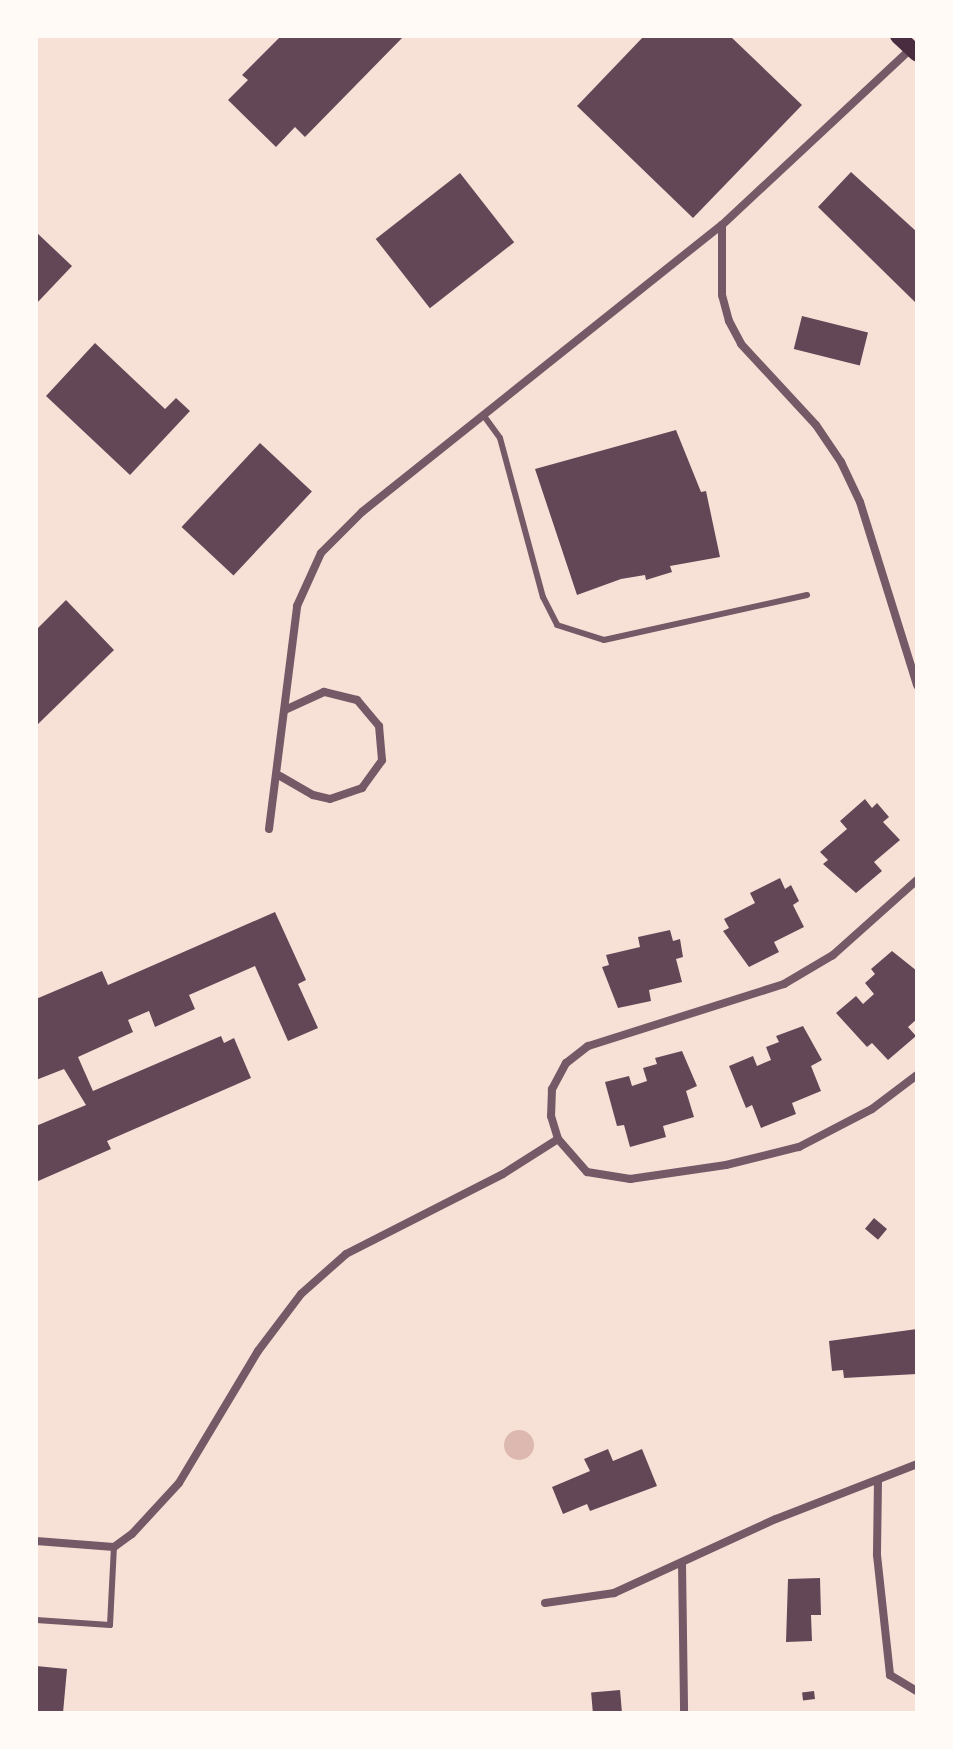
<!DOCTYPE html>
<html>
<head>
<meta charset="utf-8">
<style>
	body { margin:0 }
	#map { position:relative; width:953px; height:1749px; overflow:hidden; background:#f7e1d7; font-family:"Titillium Web",sans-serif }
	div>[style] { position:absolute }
	.water>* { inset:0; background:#dcb8b0 }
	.round { border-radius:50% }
	.building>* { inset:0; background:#644757; transform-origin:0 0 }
	.service>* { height:6px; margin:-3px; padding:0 3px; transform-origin:3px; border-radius:3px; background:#755966 }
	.minor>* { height:8px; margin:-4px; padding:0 4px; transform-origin:4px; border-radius:4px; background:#755966 }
	.secondary>* { height:16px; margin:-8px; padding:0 8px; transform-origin:8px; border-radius:8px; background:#4a2c40 }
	span { translate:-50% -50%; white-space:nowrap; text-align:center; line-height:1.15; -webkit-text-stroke:6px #fffaf5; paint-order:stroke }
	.frame { position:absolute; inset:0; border:38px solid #fffaf5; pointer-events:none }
</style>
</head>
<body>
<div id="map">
	<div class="water">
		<i class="round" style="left:504px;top:1430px;width:30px;height:30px"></i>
	</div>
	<div class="building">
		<i style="clip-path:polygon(281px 36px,404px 36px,305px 137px,295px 127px,276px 147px,228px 100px,248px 80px,242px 75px)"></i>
		<i style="clip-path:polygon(644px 36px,730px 36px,802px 105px,693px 218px,577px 106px)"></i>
		<i style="clip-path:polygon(851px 172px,917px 232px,917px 304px,818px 207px)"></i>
		<i style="left:460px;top:173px;width:88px;height:107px;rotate:52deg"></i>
		<i style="clip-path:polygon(36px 232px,72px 266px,36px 304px)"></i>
		<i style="left:802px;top:316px;width:68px;height:34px;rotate:14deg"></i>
		<i style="clip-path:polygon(95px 343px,165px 409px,176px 398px,190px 411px,130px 475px,46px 396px)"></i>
		<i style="clip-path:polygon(676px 430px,701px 492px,706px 491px,720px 557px,670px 566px,672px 572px,646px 580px,645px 575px,621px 579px,577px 595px,535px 469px)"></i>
		<i style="left:260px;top:443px;width:71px;height:115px;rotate:43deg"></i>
		<i style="clip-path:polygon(66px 600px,114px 650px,36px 726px,36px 630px)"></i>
		<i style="clip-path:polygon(865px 799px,872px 808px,877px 803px,889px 817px,883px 822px,900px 840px,874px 862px,882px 871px,856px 893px,823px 864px,828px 860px,820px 852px,847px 829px,840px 821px)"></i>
		<i style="clip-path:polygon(780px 878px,785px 889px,791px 885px,799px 901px,793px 905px,804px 927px,774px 942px,779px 952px,749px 967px,723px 931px,729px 928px,724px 919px,755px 903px,750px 893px)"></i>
		<i style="clip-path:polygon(275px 912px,306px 980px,298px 984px,318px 1028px,288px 1041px,255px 966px,189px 995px,195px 1009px,155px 1027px,149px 1011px,128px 1020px,133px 1032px,78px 1057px,93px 1091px,221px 1036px,224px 1043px,234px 1038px,251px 1078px,107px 1141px,111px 1149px,36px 1182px,36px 1126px,86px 1105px,64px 1069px,36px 1080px,36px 999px,102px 971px,108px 985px)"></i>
		<i style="clip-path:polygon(670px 930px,673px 941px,680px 939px,683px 957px,676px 959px,682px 982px,649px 990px,651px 1001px,618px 1008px,602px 967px,609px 965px,606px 955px,640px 947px,638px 937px)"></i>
		<i style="clip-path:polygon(892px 951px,917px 971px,917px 1019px,908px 1027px,916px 1036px,888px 1060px,872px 1043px,867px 1047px,836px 1013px,856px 996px,863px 1004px,874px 994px,865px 983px,875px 974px,871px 969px)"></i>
		<i style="clip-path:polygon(803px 1026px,822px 1060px,811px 1066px,821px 1091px,792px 1103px,796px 1114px,761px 1128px,752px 1105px,746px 1108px,729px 1066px,753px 1056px,757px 1066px,771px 1060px,766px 1047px,779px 1042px,776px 1036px)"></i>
		<i style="clip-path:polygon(682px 1051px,697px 1086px,686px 1091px,694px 1117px,663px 1126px,666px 1137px,630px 1147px,624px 1125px,617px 1126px,605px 1082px,629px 1076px,632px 1086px,647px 1081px,643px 1068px,657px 1064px,655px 1058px)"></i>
		<i style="left:874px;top:1218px;width:17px;height:14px;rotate:40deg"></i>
		<i style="clip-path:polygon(917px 1329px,917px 1374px,844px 1378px,843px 1370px,832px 1371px,829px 1341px)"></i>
		<i style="clip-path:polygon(608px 1449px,613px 1461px,642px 1449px,657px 1486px,590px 1511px,587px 1504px,563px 1514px,552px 1487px,590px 1471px,584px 1459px)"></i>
		<i style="clip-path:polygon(820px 1578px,821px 1615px,811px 1615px,812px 1641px,786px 1642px,788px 1579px)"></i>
		<i style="clip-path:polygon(36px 1666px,67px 1669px,63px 1713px,36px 1713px)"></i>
		<i style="left:620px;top:1690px;width:23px;height:29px;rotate:85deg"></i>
		<i style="left:814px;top:1691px;width:8px;height:12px;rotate:83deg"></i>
	</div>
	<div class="service">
		<i style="left:484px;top:416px;width:27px;rotate:54deg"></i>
		<i style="left:500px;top:438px;width:165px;rotate:74.9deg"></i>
		<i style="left:543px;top:597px;width:31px;rotate:63deg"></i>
		<i style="left:557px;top:625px;width:49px;rotate:17.7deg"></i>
		<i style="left:604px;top:640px;width:208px;rotate:-12.5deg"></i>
		<i style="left:36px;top:1620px;width:74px;rotate:3.9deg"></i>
		<i style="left:110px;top:1625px;width:78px;rotate:-87.1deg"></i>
	</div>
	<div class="minor">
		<i style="left:722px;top:225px;width:70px;rotate:90deg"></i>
		<i style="left:722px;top:295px;width:27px;rotate:75deg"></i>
		<i style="left:729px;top:321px;width:26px;rotate:62deg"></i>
		<i style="left:741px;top:344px;width:110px;rotate:47.2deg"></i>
		<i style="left:816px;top:425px;width:45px;rotate:56deg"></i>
		<i style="left:841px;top:462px;width:44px;rotate:64.6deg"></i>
		<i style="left:860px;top:502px;width:192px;rotate:72.7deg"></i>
		<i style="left:280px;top:776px;width:38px;rotate:30deg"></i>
		<i style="left:313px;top:795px;width:17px;rotate:13deg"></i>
		<i style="left:330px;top:799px;width:34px;rotate:-19deg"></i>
		<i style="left:362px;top:788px;width:34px;rotate:-54deg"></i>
		<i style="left:382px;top:760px;width:34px;rotate:-95deg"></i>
		<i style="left:379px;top:726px;width:34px;rotate:-130deg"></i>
		<i style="left:357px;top:700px;width:34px;rotate:-166deg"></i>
		<i style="left:324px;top:692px;width:41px;rotate:155.3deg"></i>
		<i style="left:269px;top:829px;width:225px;rotate:-82.8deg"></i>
		<i style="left:297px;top:606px;width:58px;rotate:-65.6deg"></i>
		<i style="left:321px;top:553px;width:58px;rotate:-45deg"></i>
		<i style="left:362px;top:512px;width:460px;rotate:-38.6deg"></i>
		<i style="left:722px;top:225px;width:258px;rotate:-43deg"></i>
		<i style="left:917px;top:880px;width:113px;rotate:138.2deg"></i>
		<i style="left:833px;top:955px;width:57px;rotate:149.4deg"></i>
		<i style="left:784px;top:984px;width:206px;rotate:162.4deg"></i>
		<i style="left:588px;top:1046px;width:28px;rotate:142deg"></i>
		<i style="left:566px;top:1063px;width:30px;rotate:118deg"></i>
		<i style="left:552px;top:1089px;width:27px;rotate:92deg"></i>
		<i style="left:551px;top:1116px;width:24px;rotate:73deg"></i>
		<i style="left:558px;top:1139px;width:44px;rotate:48.7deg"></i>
		<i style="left:587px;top:1172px;width:44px;rotate:9.2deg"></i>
		<i style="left:630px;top:1179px;width:97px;rotate:-8.3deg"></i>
		<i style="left:726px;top:1165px;width:75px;rotate:-13.9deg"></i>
		<i style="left:799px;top:1147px;width:82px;rotate:-27.5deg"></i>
		<i style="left:872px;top:1109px;width:56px;rotate:-37.1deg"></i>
		<i style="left:878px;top:1480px;width:75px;rotate:90.8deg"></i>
		<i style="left:877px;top:1555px;width:121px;rotate:83.8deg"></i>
		<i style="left:890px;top:1675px;width:31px;rotate:31deg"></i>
		<i style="left:36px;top:1541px;width:78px;rotate:4.4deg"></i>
		<i style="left:114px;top:1547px;width:22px;rotate:-36deg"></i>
		<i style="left:132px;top:1534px;width:69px;rotate:-47.3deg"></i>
		<i style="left:179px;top:1483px;width:154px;rotate:-59.1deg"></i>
		<i style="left:258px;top:1351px;width:71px;rotate:-53deg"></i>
		<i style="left:301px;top:1294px;width:60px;rotate:-41.6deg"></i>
		<i style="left:346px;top:1254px;width:176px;rotate:-27deg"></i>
		<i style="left:503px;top:1174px;width:65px;rotate:-32.5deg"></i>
		<i style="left:682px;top:1563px;width:150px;rotate:89.2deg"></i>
		<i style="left:545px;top:1603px;width:70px;rotate:-8.2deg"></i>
		<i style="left:614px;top:1593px;width:178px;rotate:-24.6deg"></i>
		<i style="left:776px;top:1519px;width:151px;rotate:-21.3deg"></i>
	</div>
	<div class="secondary">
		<i style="left:898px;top:36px;width:26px;rotate:43deg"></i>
	</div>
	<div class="frame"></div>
</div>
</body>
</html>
